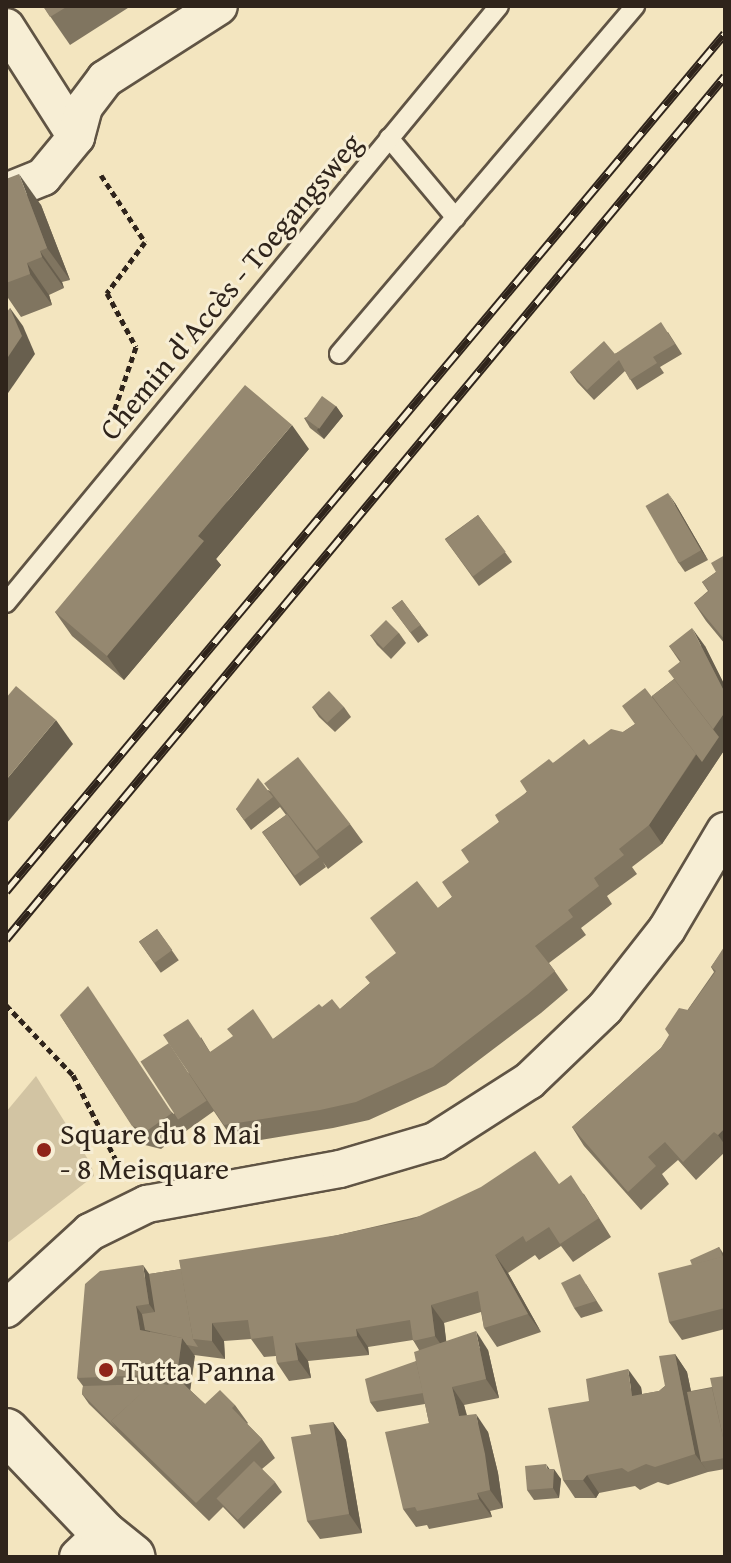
<!DOCTYPE html>
<html>
<head>
<meta charset="utf-8">
<style>
	body { margin:0 }
	#map { position:relative; width:731px; height:1563px; overflow:hidden; background:#f3e5bf; font-family:"Gentium Book Plus",serif }
	div>[style] { position:absolute }
	.green>* { inset:0; background:#d2c4a3 }
	.path>* { height:5px; margin-top:-2.5px; transform-origin:0; background:repeating-linear-gradient(90deg,#2f241b 0 6px,transparent 0 10px) }
	.roads { filter:drop-shadow(2px 0 #605444) drop-shadow(-2px 0 #605444) drop-shadow(0 2px #605444) drop-shadow(0 -2px #605444) }
	.service>* { height:18px; margin:-9px; padding:0 9px; transform-origin:9px; border-radius:9px; background:#f7eed5 }
	.minor>* { height:36px; margin:-18px; padding:0 18px; transform-origin:18px; border-radius:18px; background:#f7eed5 }
	.tertiary>* { height:44px; margin:-22px; padding:0 22px; transform-origin:22px; border-radius:22px; background:#f7eed5 }
	.rail>* { height:9px; margin-top:-4.5px; transform-origin:0; background:repeating-linear-gradient(90deg,#f7eed5 0 18px,#2f241b 0 36px); box-sizing:border-box; border-block:2px solid #2f241b }
	.wall>* { inset:0; background:#807560; transform-origin:0 0 }
	.shaded-wall>* { inset:0; background:#685f4e }
	.building>* { inset:0; background:#958870; transform-origin:0 0 }
	.dots>* { width:22px; height:22px; translate:-50% -50%; box-sizing:border-box; border:4px solid #f7eed5; border-radius:50% }
	span { translate:-50% -50%; white-space:nowrap; text-align:center; line-height:1.15; -webkit-text-stroke:6px #f7eed5; paint-order:stroke }
	.street-label { font-size:30px; color:#2f241b }
	.poi-label { font-size:30px; color:#2f241b }
	.left { translate:0 -50%; text-align:left }
	.frame { position:absolute; inset:0; border:8px solid #2f241b; pointer-events:none }
</style>
</head>
<body>
<div id="map">
	<div class="green">
		<i style="clip-path:polygon(36px 1076px,91px 1164px,94px 1176px,6px 1244px,6px 1112px)"></i>
	</div>
	<div class="path">
		<i style="left:101px;top:175px;width:80px;rotate:56.7deg"></i>
		<i style="left:145px;top:242px;width:64px;rotate:126.7deg"></i>
		<i style="left:107px;top:293px;width:61px;rotate:61.8deg"></i>
		<i style="left:136px;top:347px;width:80px;rotate:108.9deg"></i>
		<i style="left:6px;top:1005px;width:97px;rotate:46.3deg"></i>
		<i style="left:73px;top:1075px;width:106px;rotate:63.2deg"></i>
	</div>
	<div class="roads">
		<div class="service">
			<i style="left:389px;top:138px;width:104px;rotate:50.1deg"></i>
			<i style="left:339px;top:354px;width:457px;rotate:-49.6deg"></i>
			<i style="left:6px;top:603px;width:774px;rotate:-50.45deg"></i>
		</div>
		<div class="minor">
			<i style="left:6px;top:27px;width:130px;rotate:57.5deg"></i>
			<i style="left:6px;top:192px;width:40px;rotate:-22deg"></i>
			<i style="left:43px;top:177px;width:52px;rotate:-50.5deg"></i>
			<i style="left:76px;top:137px;width:31px;rotate:-75deg"></i>
			<i style="left:84px;top:107px;width:35px;rotate:-53deg"></i>
			<i style="left:105px;top:79px;width:135px;rotate:-32.6deg"></i>
			<i style="left:6px;top:1309px;width:114px;rotate:-42.5deg"></i>
			<i style="left:90px;top:1232px;width:64px;rotate:-26.2deg"></i>
			<i style="left:147px;top:1204px;width:196px;rotate:-10.3deg"></i>
			<i style="left:340px;top:1169px;width:99px;rotate:-16.4deg"></i>
			<i style="left:435px;top:1141px;width:112px;rotate:-32.6deg"></i>
			<i style="left:529px;top:1081px;width:105px;rotate:-43.8deg"></i>
			<i style="left:605px;top:1008px;width:100px;rotate:-51.9deg"></i>
			<i style="left:667px;top:929px;width:114px;rotate:-59.4deg"></i>
			<i style="left:78px;top:1557px;width:35px;rotate:-44deg"></i>
		</div>
		<div class="tertiary">
			<i style="left:6px;top:1431px;width:141px;rotate:46.4deg"></i>
			<i style="left:103px;top:1533px;width:38px;rotate:39deg"></i>
		</div>
	</div>
	<div class="rail">
		<i style="left:6px;top:891px;width:1119px;rotate:-50.04deg"></i>
		<i style="left:6px;top:939px;width:1123px;rotate:-50.2deg"></i>
	</div>
	<div class="wall">
		<i style="clip-path:polygon(43px 6px,131px 6px,70px 45px)"></i>
		<i style="clip-path:polygon(6px 179px,41px 205px,70px 280px,62px 282px,64px 288px,49px 295px,52px 305px,21px 317px,6px 295px)"></i>
		<i style="clip-path:polygon(668px 332px,682px 354px,660px 367px,664px 373px,637px 390px,625px 371px,594px 400px,577px 382px,570px 372px)"></i>
		<i style="clip-path:polygon(336px 406px,343px 416px,324px 439px,310px 428px,304px 418px)"></i>
		<i style="clip-path:polygon(309px 449px,216px 559px,221px 565px,124px 680px,72px 636px,55px 612px)"></i>
		<i style="clip-path:polygon(675px 503px,708px 560px,685px 572px,678px 562px)"></i>
		<i style="left:478px;top:515px;width:58px;height:41px;rotate:54deg"></i>
		<i style="clip-path:polygon(725px 555px,725px 644px,706px 621px,694px 603px,708px 591px,702px 582px,716px 572px)"></i>
		<i style="left:402px;top:600px;width:44px;height:13px;rotate:53deg"></i>
		<i style="clip-path:polygon(399px 633px,406px 643px,391px 659px,377px 645px,370px 635px)"></i>
		<i style="clip-path:polygon(669px 646px,705px 646px,725px 686px,725px 749px,662px 844px,632px 867px,637px 874px,607px 896px,612px 904px,581px 928px,586px 935px,549px 963px,568px 990px,541px 1013px,446px 1085px,369px 1120px,333px 1128px,236px 1144px,207px 1101px,214px 1111px,161px 1149px,145px 1145px,60px 1015px,174px 1114px,201px 1037px,210px 1052px,273px 1039px,322px 1007px,340px 1009px,370px 983px,438px 908px,452px 897px,469px 862px,499px 822px,553px 763px,589px 745px,623px 732px,635px 724px,652px 696px,674px 679px,680px 662px)"></i>
		<i style="clip-path:polygon(312px 707px,344px 707px,351px 717px,335px 732px,319px 717px)"></i>
		<i style="clip-path:polygon(268px 790px,350px 824px,363px 842px,328px 869px,323px 862px,326px 867px,300px 886px,262px 832px,286px 815px,280px 807px,251px 830px,236px 809px)"></i>
		<i style="left:157px;top:929px;width:38px;height:22px;rotate:55deg"></i>
		<i style="clip-path:polygon(725px 947px,725px 1152px,696px 1180px,678px 1160px,662px 1174px,669px 1184px,641px 1210px,584px 1146px,572px 1127px,661px 1048px,714px 972px,711px 967px)"></i>
		<i style="clip-path:polygon(559px 1184px,584px 1194px,611px 1237px,573px 1262px,561px 1246px,539px 1260px,535px 1255px,508px 1273px,541px 1332px,497px 1347px,484px 1328px,481px 1312px,444px 1323px,446px 1341px,488px 1350px,499px 1398px,464px 1405px,467px 1415px,488px 1432px,498px 1473px,503px 1508px,490px 1511px,492px 1517px,429px 1529px,427px 1525px,416px 1527px,403px 1509px,429px 1423px,425px 1404px,377px 1412px,370px 1402px,416px 1361px,419px 1350px,413px 1340px,368px 1347px,369px 1355px,308px 1361px,311px 1378px,289px 1381px,277px 1363px,276px 1356px,264px 1357px,251px 1339px,224px 1341px,225px 1359px,194px 1355px,190px 1390px,205px 1404px,235px 1405px,248px 1423px,247px 1424px,262px 1439px,275px 1458px,262px 1469px,275px 1482px,282px 1492px,244px 1529px,223px 1507px,209px 1521px,89px 1404px,82px 1394px,83px 1386px,77px 1378px,149px 1274px,181px 1269px,338px 1235px)"></i>
		<i style="clip-path:polygon(719px 1247px,725px 1256px,725px 1329px,682px 1340px,669px 1322px,692px 1265px)"></i>
		<i style="clip-path:polygon(586px 1284px,603px 1311px,581px 1318px,574px 1308px)"></i>
		<i style="clip-path:polygon(675px 1354px,687px 1372px,691px 1391px,712px 1387px,725px 1376px,725px 1469px,708px 1472px,668px 1485px,658px 1482px,640px 1490px,635px 1486px,599px 1493px,596px 1498px,575px 1498px,563px 1480px,589px 1401px,641px 1387px,642px 1394px,659px 1391px,665px 1386px)"></i>
		<i style="clip-path:polygon(333px 1422px,346px 1440px,362px 1533px,320px 1539px,307px 1521px,311px 1434px)"></i>
		<i style="clip-path:polygon(550px 1469px,561px 1479px,559px 1498px,534px 1500px,527px 1490px)"></i>
	</div>
	<div class="shaded-wall">
		<i style="clip-path:polygon(19px 174px,41px 205px,70px 280px,47px 248px)"></i>
		<i style="clip-path:polygon(40px 251px,62px 282px,64px 288px,42px 257px)"></i>
		<i style="clip-path:polygon(27px 263px,49px 295px,52px 305px,30px 274px)"></i>
		<i style="clip-path:polygon(10px 308px,23px 326px,35px 354px,6px 396px,6px 360px)"></i>
		<i style="clip-path:polygon(336px 406px,343px 416px,324px 439px,317px 430px)"></i>
		<i style="clip-path:polygon(292px 425px,309px 449px,216px 559px,221px 565px,124px 680px,107px 656px,198px 536px)"></i>
		<i style="clip-path:polygon(668px 493px,675px 503px,708px 560px,701px 550px)"></i>
		<i style="clip-path:polygon(692px 628px,705px 646px,725px 686px,725px 693px)"></i>
		<i style="clip-path:polygon(725px 712px,725px 749px,662px 844px,649px 825px)"></i>
		<i style="clip-path:polygon(56px 720px,73px 744px,6px 824px,6px 780px)"></i>
		<i style="clip-path:polygon(725px 1128px,725px 1145px,718px 1135px)"></i>
		<i style="clip-path:polygon(495px 1255px,508px 1273px,541px 1332px,528px 1314px)"></i>
		<i style="clip-path:polygon(143px 1265px,156px 1284px,162px 1322px,149px 1304px)"></i>
		<i style="clip-path:polygon(431px 1305px,444px 1323px,448px 1355px,435px 1336px)"></i>
		<i style="clip-path:polygon(136px 1306px,149px 1324px,151px 1339px,140px 1330px)"></i>
		<i style="clip-path:polygon(212px 1323px,224px 1341px,225px 1359px,212px 1341px)"></i>
		<i style="clip-path:polygon(356px 1329px,368px 1347px,369px 1355px,357px 1336px)"></i>
		<i style="clip-path:polygon(476px 1331px,488px 1350px,499px 1398px,486px 1379px)"></i>
		<i style="clip-path:polygon(182px 1338px,195px 1356px,190px 1392px,177px 1374px)"></i>
		<i style="clip-path:polygon(295px 1343px,308px 1361px,311px 1378px,298px 1360px)"></i>
		<i style="clip-path:polygon(675px 1354px,687px 1372px,705px 1461px,701px 1462px,708px 1472px,695px 1454px)"></i>
		<i style="clip-path:polygon(628px 1369px,641px 1387px,645px 1414px,632px 1396px)"></i>
		<i style="clip-path:polygon(452px 1387px,464px 1405px,471px 1434px,459px 1416px)"></i>
		<i style="clip-path:polygon(476px 1414px,488px 1432px,498px 1473px,503px 1508px,490px 1490px)"></i>
		<i style="clip-path:polygon(333px 1422px,346px 1440px,362px 1533px,349px 1514px)"></i>
		<i style="clip-path:polygon(546px 1464px,553px 1474px,554px 1469px,561px 1479px,559px 1498px,553px 1488px)"></i>
		<i style="clip-path:polygon(587px 1475px,599px 1493px,596px 1498px,583px 1480px)"></i>
		<i style="clip-path:polygon(477px 1493px,490px 1511px,492px 1517px,479px 1499px)"></i>
	</div>
	<div class="building">
		<i style="clip-path:polygon(43px 6px,68px 6px,50px 17px)"></i>
		<i style="clip-path:polygon(19px 174px,47px 248px,40px 251px,42px 257px,27px 263px,30px 274px,6px 283px,6px 179px)"></i>
		<i style="clip-path:polygon(10px 308px,22px 336px,6px 360px,6px 313px)"></i>
		<i style="clip-path:polygon(661px 322px,675px 344px,653px 357px,657px 363px,630px 380px,619px 360px,587px 390px,570px 372px,604px 341px,615px 354px)"></i>
		<i style="clip-path:polygon(245px 385px,292px 425px,198px 536px,204px 541px,107px 656px,55px 612px)"></i>
		<i style="left:322px;top:396px;width:17px;height:28px;rotate:36deg"></i>
		<i style="left:668px;top:493px;width:66px;height:26px;rotate:60deg"></i>
		<i style="left:478px;top:515px;width:46px;height:41px;rotate:53deg"></i>
		<i style="clip-path:polygon(725px 555px,725px 640px,694px 603px,709px 591px,702px 582px,716px 572px,711px 563px)"></i>
		<i style="left:402px;top:600px;width:31px;height:13px;rotate:53deg"></i>
		<i style="left:386px;top:620px;width:18px;height:22px;rotate:45deg"></i>
		<i style="clip-path:polygon(692px 628px,725px 693px,725px 712px,713px 729px,668px 671px,681px 661px,669px 646px)"></i>
		<i style="clip-path:polygon(674px 679px,719px 737px,702px 762px,652px 696px)"></i>
		<i style="clip-path:polygon(16px 686px,56px 720px,6px 780px,6px 698px)"></i>
		<i style="clip-path:polygon(645px 688px,696px 754px,649px 825px,619px 849px,624px 855px,594px 878px,599px 886px,568px 910px,573px 917px,535px 946px,555px 971px,528px 994px,433px 1067px,356px 1102px,320px 1110px,224px 1125px,163px 1035px,188px 1019px,210px 1052px,233px 1036px,227px 1029px,253px 1009px,273px 1039px,319px 1004px,322px 1007px,332px 999px,340px 1009px,370px 983px,365px 977px,396px 953px,370px 918px,417px 881px,438px 908px,452px 897px,442px 882px,469px 862px,461px 850px,499px 822px,495px 815px,527px 792px,520px 781px,549px 759px,553px 763px,584px 739px,589px 745px,611px 729px,623px 732px,635px 724px,622px 706px)"></i>
		<i style="left:329px;top:691px;width:22px;height:23px;rotate:47deg"></i>
		<i style="left:298px;top:757px;width:85px;height:43px;rotate:52deg"></i>
		<i style="clip-path:polygon(258px 778px,273px 797px,244px 820px,236px 809px)"></i>
		<i style="left:287px;top:814px;width:54px;height:31px;rotate:53deg"></i>
		<i style="left:157px;top:929px;width:26px;height:22px;rotate:54deg"></i>
		<i style="clip-path:polygon(724px 947px,725px 947px,725px 1128px,718px 1135px,714px 1132px,683px 1162px,665px 1142px,648px 1157px,656px 1166px,628px 1192px,572px 1127px,661px 1048px,669px 1035px,665px 1029px,679px 1008px,688px 1010px,716px 971px,711px 967px)"></i>
		<i style="clip-path:polygon(88px 986px,172px 1113px,148px 1130px,132px 1126px,60px 1015px)"></i>
		<i style="left:169px;top:1043px;width:69px;height:34px;rotate:57deg"></i>
		<i style="clip-path:polygon(535px 1151px,559px 1184px,571px 1175px,599px 1218px,560px 1244px,549px 1227px,526px 1242px,523px 1236px,495px 1255px,528px 1314px,484px 1328px,478px 1291px,431px 1305px,435px 1336px,413px 1341px,410px 1320px,356px 1329px,357px 1336px,295px 1343px,298px 1360px,277px 1363px,273px 1336px,251px 1339px,248px 1320px,212px 1323px,212px 1341px,193px 1339px,179px 1260px,338px 1235px,413px 1219px,481px 1187px)"></i>
		<i style="clip-path:polygon(719px 1247px,723px 1257px,692px 1265px,690px 1260px)"></i>
		<i style="clip-path:polygon(725px 1256px,725px 1308px,669px 1322px,658px 1273px)"></i>
		<i style="clip-path:polygon(143px 1265px,149px 1304px,136px 1306px,140px 1330px,182px 1338px,177px 1374px,77px 1378px,85px 1284px,100px 1271px)"></i>
		<i style="clip-path:polygon(181px 1269px,193px 1339px,198px 1347px,187px 1345px,182px 1338px,145px 1330px,142px 1314px,155px 1312px,149px 1274px)"></i>
		<i style="clip-path:polygon(580px 1274px,596px 1301px,574px 1308px,561px 1283px)"></i>
		<i style="clip-path:polygon(476px 1331px,486px 1379px,452px 1387px,459px 1416px,476px 1414px,485px 1454px,490px 1490px,477px 1493px,479px 1499px,417px 1511px,415px 1507px,403px 1509px,385px 1432px,429px 1423px,414px 1352px)"></i>
		<i style="clip-path:polygon(675px 1354px,695px 1454px,655px 1467px,646px 1464px,628px 1472px,622px 1468px,587px 1475px,583px 1480px,563px 1480px,548px 1408px,589px 1401px,586px 1379px,628px 1369px,632px 1396px,659px 1391px,665px 1386px,659px 1356px)"></i>
		<i style="clip-path:polygon(416px 1361px,423px 1393px,370px 1402px,365px 1379px)"></i>
		<i style="clip-path:polygon(725px 1376px,725px 1446px,710px 1378px)"></i>
		<i style="clip-path:polygon(176px 1377px,205px 1404px,220px 1390px,235px 1405px,232px 1408px,262px 1439px,196px 1503px,111px 1421px,153px 1382px,168px 1385px)"></i>
		<i style="clip-path:polygon(152px 1384px,111px 1421px,117px 1429px,82px 1394px,83px 1386px)"></i>
		<i style="clip-path:polygon(712px 1388px,725px 1446px,725px 1458px,701px 1462px,687px 1392px)"></i>
		<i style="clip-path:polygon(333px 1422px,349px 1514px,307px 1521px,291px 1437px,311px 1434px,309px 1425px)"></i>
		<i style="left:254px;top:1461px;width:30px;height:53px;rotate:45deg"></i>
		<i style="clip-path:polygon(546px 1464px,547px 1469px,554px 1469px,553px 1488px,527px 1490px,525px 1466px)"></i>
	</div>
	<div class="dots">
		<i style="left:44px;top:1150px;background:#8f2418"></i>
		<i style="left:106px;top:1370px;background:#8f2418"></i>
	</div>
	<div class="street-label">
		<span style="left:230px;top:286px;rotate:-50deg">Chemin d'Accès - Toegangsweg</span>
	</div>
	<div class="poi-label">
		<span class="left" style="left:60px;top:1150px">Square du 8 Mai<br>- 8 Meisquare</span>
		<span class="left" style="left:122px;top:1370px">Tutta Panna</span>
	</div>
	<div class="frame"></div>
</div>
</body>
</html>
